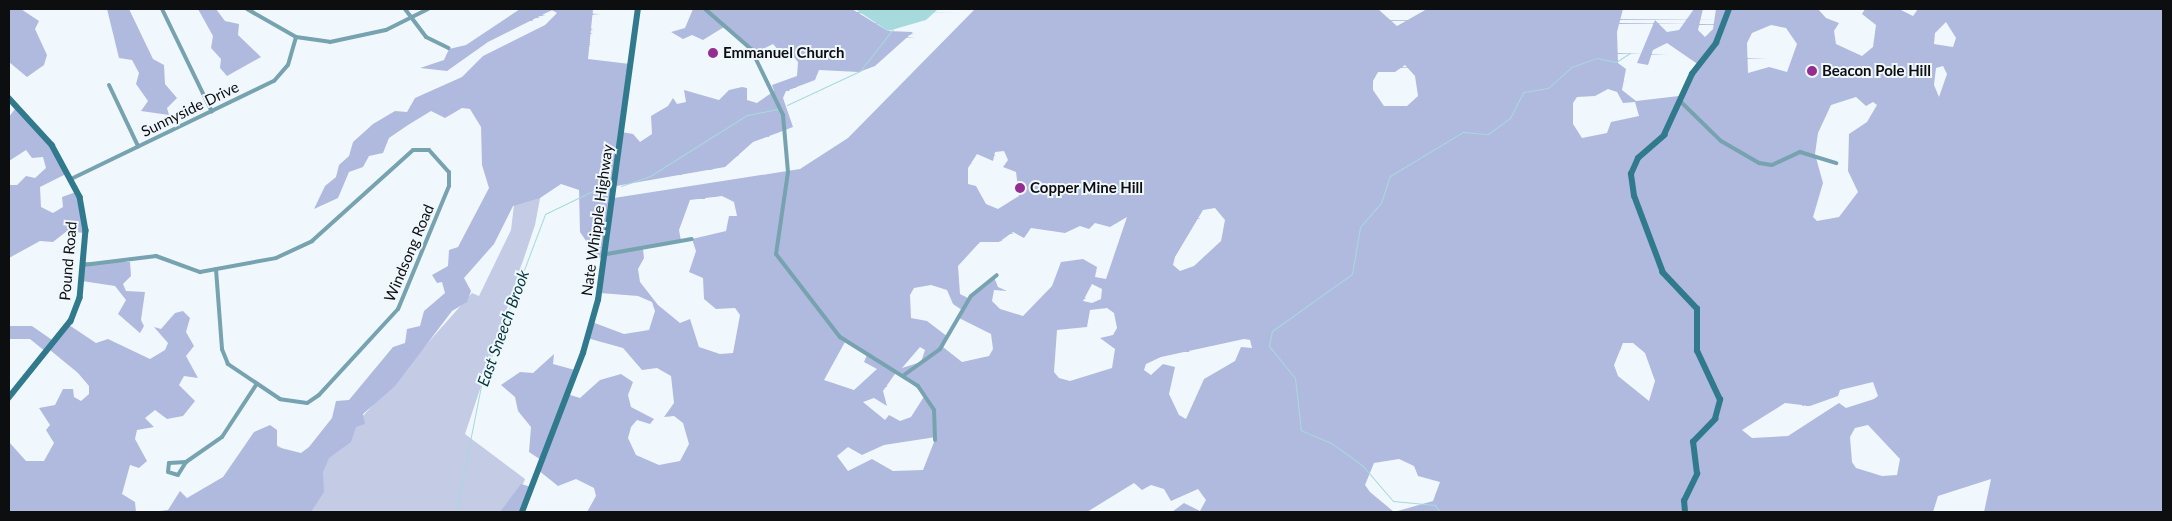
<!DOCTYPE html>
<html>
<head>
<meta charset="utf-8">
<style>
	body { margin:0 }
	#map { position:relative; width:2172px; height:521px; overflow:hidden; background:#f0f8fe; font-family:Lato,sans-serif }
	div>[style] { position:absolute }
	.green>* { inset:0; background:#c4cbe5 }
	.forest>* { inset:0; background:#b0badf }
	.water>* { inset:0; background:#a6dadc }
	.stream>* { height:1px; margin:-0.5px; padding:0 0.5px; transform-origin:0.5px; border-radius:0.5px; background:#a6dadc }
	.street>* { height:4px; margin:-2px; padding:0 2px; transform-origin:2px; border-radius:2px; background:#77a3b0 }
	.secondary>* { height:5.5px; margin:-2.75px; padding:0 2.75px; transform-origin:2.75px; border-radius:2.75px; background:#317a8d }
	.dots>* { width:14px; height:14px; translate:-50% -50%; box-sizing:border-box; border:2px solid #f0f8fe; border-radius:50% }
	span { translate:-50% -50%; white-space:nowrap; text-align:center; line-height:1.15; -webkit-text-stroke:4px #f0f8fe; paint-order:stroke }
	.poi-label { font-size:15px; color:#0c0e10; font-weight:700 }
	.left { translate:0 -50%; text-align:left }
	.street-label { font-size:15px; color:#0c0e10 }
	.water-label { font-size:16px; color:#023638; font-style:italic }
	.frame { position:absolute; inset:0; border:10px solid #0c0e10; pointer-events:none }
</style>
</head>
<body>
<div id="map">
	<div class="green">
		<i style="clip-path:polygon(516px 188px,541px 193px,535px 225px,465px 434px,525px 479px,512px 512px,199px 512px,275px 444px,316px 469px,472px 293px,479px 296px,511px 230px)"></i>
	</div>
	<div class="forest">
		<i style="clip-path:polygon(9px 9px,21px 9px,39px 21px,35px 29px,47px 55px,44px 65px,27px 77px,9px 62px)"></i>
		<i style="clip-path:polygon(107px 9px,129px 9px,153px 59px,164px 65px,165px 84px,177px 98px,167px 108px,169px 115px,141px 111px,148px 101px,136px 84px,139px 73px,132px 60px,119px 58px)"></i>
		<i style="clip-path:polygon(198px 9px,216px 9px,225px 21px,239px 24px,238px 35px,261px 57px,227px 76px,220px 68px,221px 59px,211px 48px,213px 36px)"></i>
		<i style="clip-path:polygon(evenodd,520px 9px,593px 9px,588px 59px,630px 64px,622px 132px,633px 134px,640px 142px,652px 134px,651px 116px,668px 106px,673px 98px,677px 104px,686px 102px,684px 90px,719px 100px,729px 90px,742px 87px,747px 88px,747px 100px,757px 103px,774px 91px,772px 85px,797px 76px,798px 62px,788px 50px,781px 53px,773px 44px,755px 53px,724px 27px,703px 40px,692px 35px,683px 39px,671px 32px,685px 28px,693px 9px,852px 9px,888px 31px,913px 32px,875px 66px,859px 72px,819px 70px,815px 80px,786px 91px,783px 98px,793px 127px,753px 142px,725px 167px,616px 186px,614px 198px,800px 169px,848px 138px,975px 9px,1378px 9px,1397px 26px,1427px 9px,1623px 9px,1617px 32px,1618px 63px,1626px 69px,1622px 90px,1636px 101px,1679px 96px,1699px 65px,1667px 43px,1653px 50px,1648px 65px,1637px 63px,1655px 20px,1667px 32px,1679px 30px,1694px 9px,1703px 9px,1698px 30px,1705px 37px,1713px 29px,1716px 9px,1818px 9px,1826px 18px,1839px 23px,1834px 31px,1836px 44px,1862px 56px,1873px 47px,1876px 25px,1862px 14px,1865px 9px,1899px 9px,1913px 16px,1918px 9px,2163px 9px,2163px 512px,1984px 512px,1991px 479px,1938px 496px,1933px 512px,1172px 512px,1184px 503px,1200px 511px,1206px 500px,1198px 489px,1171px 501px,1164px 489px,1151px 485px,1142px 490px,1134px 483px,1087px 512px,587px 512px,596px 496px,594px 488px,576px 479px,558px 486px,538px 470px,541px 460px,529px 452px,531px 427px,518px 411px,515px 397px,501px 385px,520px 372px,533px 373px,554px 354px,553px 364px,575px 370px,567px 394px,580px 398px,600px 380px,621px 374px,633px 382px,628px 395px,631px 407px,654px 419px,650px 424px,637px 420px,631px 427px,628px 438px,636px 455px,659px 465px,680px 461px,689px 444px,683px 423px,674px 416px,664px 417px,674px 403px,671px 376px,657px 368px,642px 370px,623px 348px,587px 338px,592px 322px,624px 334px,649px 330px,655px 311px,652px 302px,638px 296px,600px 293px,605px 259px,597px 257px,580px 232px,579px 190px,561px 184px,540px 198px,513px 206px,494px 244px,464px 278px,471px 291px,467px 302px,452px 311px,395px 386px,363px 414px,365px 424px,356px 427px,351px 442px,329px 458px,323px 472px,324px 492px,311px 512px,151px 512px,168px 510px,180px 491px,187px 498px,223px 477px,254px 432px,270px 425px,277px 430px,277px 447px,301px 453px,309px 447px,332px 418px,336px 401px,349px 400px,393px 347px,405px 343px,407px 329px,420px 326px,424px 311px,445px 293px,442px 282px,437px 283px,432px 275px,448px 266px,449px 250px,458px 247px,489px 188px,482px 165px,481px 127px,470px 109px,462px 108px,445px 118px,431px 111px,408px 125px,389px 138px,383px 153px,369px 156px,363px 167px,349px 172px,338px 198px,314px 209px,325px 186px,336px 177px,339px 165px,349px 156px,353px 142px,373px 124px,395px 111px,407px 112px,415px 98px,462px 77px,483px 56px,545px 25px,557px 13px,552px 10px,488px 42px,447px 71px,420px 68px,444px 60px,449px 49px,466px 45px,520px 9px,1946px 22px,1956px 38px,1953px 47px,1934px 44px,1935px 33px,1946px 22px,520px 9px,1771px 25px,1786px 28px,1797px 44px,1787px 72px,1769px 67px,1748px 73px,1747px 43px,1752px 33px,1771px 25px,520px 9px,1405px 65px,1415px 76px,1418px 96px,1407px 106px,1384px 106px,1373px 90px,1373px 81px,1378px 72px,1395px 72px,1405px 65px,520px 9px,1943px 66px,1947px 74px,1939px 97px,1934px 85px,1936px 68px,1943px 66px,520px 9px,1608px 89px,1617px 92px,1623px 103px,1635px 102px,1639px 116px,1611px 122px,1607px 133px,1582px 138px,1573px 124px,1573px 103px,1577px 97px,1595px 96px,1608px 89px,520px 9px,1856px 97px,1866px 106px,1873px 102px,1877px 105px,1867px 122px,1849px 134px,1848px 171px,1858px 192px,1839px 217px,1817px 221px,1813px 217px,1823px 183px,1815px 154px,1818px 133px,1831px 105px,1856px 97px,520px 9px,1004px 151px,1008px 160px,1003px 167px,1016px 172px,1019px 196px,998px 209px,986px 204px,976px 186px,968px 184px,968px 168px,977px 154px,993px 161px,995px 152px,1004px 151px,520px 9px,722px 196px,734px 202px,737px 216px,729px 216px,726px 231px,692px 239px,696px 251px,689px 272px,703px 278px,704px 299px,716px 309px,735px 308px,740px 315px,733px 353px,720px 354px,699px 347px,690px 319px,680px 323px,658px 305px,640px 282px,638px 269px,644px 258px,643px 249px,681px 241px,679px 230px,690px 200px,722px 196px,520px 9px,1215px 208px,1225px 220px,1221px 241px,1194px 266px,1180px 271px,1173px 265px,1175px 257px,1203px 210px,1215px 208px,520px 9px,1127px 217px,1106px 279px,1095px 277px,1097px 267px,1083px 259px,1061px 262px,1052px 286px,1023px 316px,1000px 309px,992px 301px,994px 290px,1007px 291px,998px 287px,994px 277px,970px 299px,960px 294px,958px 266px,980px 242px,999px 242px,1013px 232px,1024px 238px,1031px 228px,1065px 233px,1080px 226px,1089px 229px,1095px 223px,1110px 227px,1127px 217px,520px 9px,1092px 284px,1102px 289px,1101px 299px,1092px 303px,1083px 301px,1092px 284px,520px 9px,931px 285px,947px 290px,953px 304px,962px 310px,959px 318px,991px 334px,993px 349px,989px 356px,962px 362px,943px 347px,948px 337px,927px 321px,911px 318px,910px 295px,914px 288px,931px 285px,520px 9px,1107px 308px,1114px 313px,1117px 328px,1113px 335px,1100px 338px,1115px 349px,1112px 368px,1070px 381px,1059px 378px,1054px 372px,1057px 330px,1087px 327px,1090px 310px,1107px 308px,520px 9px,1244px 339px,1250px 340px,1252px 348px,1241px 347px,1235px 361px,1204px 379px,1186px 419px,1179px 415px,1169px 394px,1175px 367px,1163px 364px,1151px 375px,1144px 370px,1146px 364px,1161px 357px,1244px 339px,520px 9px,845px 342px,867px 355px,864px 362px,877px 369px,854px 390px,824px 380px,845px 342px,520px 9px,1623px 343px,1633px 343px,1645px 353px,1655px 381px,1649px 401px,1618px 376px,1614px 365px,1623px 343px,520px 9px,920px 347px,925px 350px,921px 362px,902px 368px,920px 347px,520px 9px,897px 371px,925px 395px,911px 417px,900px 421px,889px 415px,885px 420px,863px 402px,874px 398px,887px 406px,883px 391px,897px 371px,520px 9px,1873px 382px,1878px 396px,1874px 399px,1846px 408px,1839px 403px,1788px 436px,1752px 438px,1742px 430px,1785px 403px,1810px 406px,1838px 396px,1840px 390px,1873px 382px,520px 9px,1868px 425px,1900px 459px,1897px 475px,1882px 476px,1856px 468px,1852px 462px,1850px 437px,1855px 428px,1868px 425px,520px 9px,936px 437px,923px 470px,893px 471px,872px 459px,848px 471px,837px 456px,848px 447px,862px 455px,884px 445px,936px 437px,520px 9px,1399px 459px,1414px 466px,1418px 476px,1440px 482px,1433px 501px,1394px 512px,1370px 492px,1365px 485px,1374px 463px,1399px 459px)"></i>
		<i style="clip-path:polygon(17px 106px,52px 144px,68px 173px,40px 187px,41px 207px,53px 213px,63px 207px,62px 197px,76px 192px,84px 233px,67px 231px,53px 242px,40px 241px,9px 258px,9px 185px,17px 185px,26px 176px,35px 178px,46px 168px,43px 157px,32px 158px,26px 150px,9px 161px,9px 117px)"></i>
		<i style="clip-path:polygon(83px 262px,130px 262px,131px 276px,123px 284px,126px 291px,145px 292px,141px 320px,144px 326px,140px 333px,118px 314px,126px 300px,115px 286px,82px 281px)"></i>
		<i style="clip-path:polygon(183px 311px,190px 318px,186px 332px,194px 346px,186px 356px,198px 378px,184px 376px,179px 385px,195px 401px,183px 416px,167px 419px,155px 410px,145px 418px,154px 427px,137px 430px,135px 439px,147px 461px,139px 468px,130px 465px,122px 494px,135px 502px,136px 512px,9px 512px,9px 442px,26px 461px,44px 461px,54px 443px,46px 430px,50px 425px,39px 408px,55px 405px,63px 389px,73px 389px,74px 397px,81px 401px,89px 394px,89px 386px,78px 373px,50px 350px,46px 352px,30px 339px,9px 339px,9px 326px,32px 326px,55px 342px,69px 325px,96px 343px,108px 339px,150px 359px,165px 350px,168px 343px,154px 327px,161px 329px,175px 313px)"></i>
		<i style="clip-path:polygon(521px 484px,531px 487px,521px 512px,500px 512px)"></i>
	</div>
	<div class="water">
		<i style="clip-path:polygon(855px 9px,938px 9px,926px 20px,888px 31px)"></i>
	</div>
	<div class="stream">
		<i style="left:787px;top:105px;width:81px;rotate:-25deg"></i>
		<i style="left:860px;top:71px;width:53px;rotate:-51.8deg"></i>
		<i style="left:621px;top:186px;width:31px;rotate:-19deg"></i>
		<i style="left:650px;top:176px;width:115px;rotate:-32.2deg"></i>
		<i style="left:747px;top:115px;width:31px;rotate:-11deg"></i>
		<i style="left:456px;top:512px;width:134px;rotate:-78.8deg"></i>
		<i style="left:482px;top:381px;width:178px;rotate:-69.3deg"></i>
		<i style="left:545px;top:214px;width:69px;rotate:-25.8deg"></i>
		<i style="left:1440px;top:512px;width:9px;rotate:-126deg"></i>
		<i style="left:1435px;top:505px;width:42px;rotate:-174.6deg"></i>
		<i style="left:1393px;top:501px;width:46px;rotate:-130.6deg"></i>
		<i style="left:1363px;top:466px;width:39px;rotate:-144deg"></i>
		<i style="left:1331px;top:443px;width:33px;rotate:-157deg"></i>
		<i style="left:1301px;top:430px;width:52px;rotate:-96.6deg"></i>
		<i style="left:1295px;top:378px;width:41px;rotate:-129.1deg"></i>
		<i style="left:1269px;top:346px;width:15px;rotate:-79deg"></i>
		<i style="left:1272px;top:331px;width:98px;rotate:-35.5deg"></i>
		<i style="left:1352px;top:274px;width:48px;rotate:-80.3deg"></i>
		<i style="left:1360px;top:227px;width:32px;rotate:-49deg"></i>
		<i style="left:1381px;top:203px;width:28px;rotate:-72deg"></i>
		<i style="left:1390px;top:176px;width:85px;rotate:-31.1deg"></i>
		<i style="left:1463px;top:132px;width:25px;rotate:5deg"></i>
		<i style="left:1488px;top:134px;width:27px;rotate:-36deg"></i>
		<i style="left:1510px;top:118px;width:29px;rotate:-63deg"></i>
		<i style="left:1523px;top:92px;width:25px;rotate:-9deg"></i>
		<i style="left:1548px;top:88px;width:31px;rotate:-42deg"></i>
		<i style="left:1571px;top:67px;width:28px;rotate:-19deg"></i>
		<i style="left:1597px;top:58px;width:19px;rotate:12deg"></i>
		<i style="left:1616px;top:62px;width:17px;rotate:-33deg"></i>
	</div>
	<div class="street">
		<i style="left:162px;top:9px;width:114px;rotate:64.1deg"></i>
		<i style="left:247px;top:9px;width:56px;rotate:29.7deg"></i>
		<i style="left:296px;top:37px;width:34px;rotate:8deg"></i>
		<i style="left:330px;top:42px;width:57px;rotate:-12.1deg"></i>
		<i style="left:386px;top:30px;width:47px;rotate:-26.6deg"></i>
		<i style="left:405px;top:9px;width:35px;rotate:53deg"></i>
		<i style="left:426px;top:37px;width:25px;rotate:26deg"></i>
		<i style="left:705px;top:9px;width:61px;rotate:41deg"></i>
		<i style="left:751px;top:49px;width:73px;rotate:64.1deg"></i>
		<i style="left:783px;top:115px;width:57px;rotate:85deg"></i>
		<i style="left:788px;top:172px;width:83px;rotate:98.3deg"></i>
		<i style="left:776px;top:254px;width:105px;rotate:52.4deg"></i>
		<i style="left:840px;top:337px;width:92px;rotate:32.1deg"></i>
		<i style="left:918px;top:386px;width:29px;rotate:56deg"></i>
		<i style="left:934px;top:410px;width:30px;rotate:88deg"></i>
		<i style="left:109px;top:85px;width:68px;rotate:64.6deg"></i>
		<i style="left:1681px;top:102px;width:56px;rotate:44.3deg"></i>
		<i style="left:1721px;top:141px;width:44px;rotate:30.1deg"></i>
		<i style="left:1759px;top:163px;width:13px;rotate:9deg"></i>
		<i style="left:1772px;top:165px;width:31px;rotate:-25deg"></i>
		<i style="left:1800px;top:152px;width:38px;rotate:17deg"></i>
		<i style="left:71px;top:179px;width:225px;rotate:-25.8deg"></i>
		<i style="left:274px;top:81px;width:21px;rotate:-49deg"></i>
		<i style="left:288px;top:65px;width:29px;rotate:-74deg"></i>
		<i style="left:607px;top:254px;width:86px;rotate:-10deg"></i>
		<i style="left:83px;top:265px;width:74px;rotate:-7deg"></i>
		<i style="left:156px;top:256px;width:47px;rotate:20deg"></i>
		<i style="left:200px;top:272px;width:77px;rotate:-10.4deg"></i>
		<i style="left:276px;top:258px;width:40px;rotate:-25deg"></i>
		<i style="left:312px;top:241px;width:136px;rotate:-42deg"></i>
		<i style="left:413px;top:150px;width:16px"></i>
		<i style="left:429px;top:150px;width:30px;rotate:48deg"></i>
		<i style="left:449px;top:172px;width:14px;rotate:90deg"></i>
		<i style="left:449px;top:186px;width:133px;rotate:112.5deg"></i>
		<i style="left:398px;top:309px;width:117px;rotate:132.6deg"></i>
		<i style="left:319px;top:395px;width:14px;rotate:146deg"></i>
		<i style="left:307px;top:403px;width:27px;rotate:-172deg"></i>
		<i style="left:280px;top:399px;width:63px;rotate:-146.1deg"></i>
		<i style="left:228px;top:364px;width:16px;rotate:-112deg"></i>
		<i style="left:222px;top:349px;width:80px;rotate:-94.3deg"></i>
		<i style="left:904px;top:375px;width:44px;rotate:-35.8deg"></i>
		<i style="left:940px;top:349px;width:61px;rotate:-59.7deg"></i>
		<i style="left:971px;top:296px;width:33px;rotate:-39deg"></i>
		<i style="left:186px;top:462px;width:44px;rotate:-34.8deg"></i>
		<i style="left:222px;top:437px;width:62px;rotate:-56.8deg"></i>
		<i style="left:186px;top:462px;width:15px;rotate:122deg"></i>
		<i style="left:178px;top:475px;width:10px;rotate:-163deg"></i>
		<i style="left:168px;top:472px;width:9px;rotate:-84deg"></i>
		<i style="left:169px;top:463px;width:17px;rotate:-3deg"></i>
	</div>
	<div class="secondary">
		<i style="left:9px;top:98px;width:64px;rotate:47.5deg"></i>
		<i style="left:52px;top:145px;width:59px;rotate:61.7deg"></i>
		<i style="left:80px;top:197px;width:34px;rotate:80deg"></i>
		<i style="left:86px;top:230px;width:68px;rotate:95deg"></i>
		<i style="left:80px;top:298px;width:25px;rotate:111deg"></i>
		<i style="left:71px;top:321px;width:99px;rotate:128.8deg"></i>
		<i style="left:522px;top:512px;width:170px;rotate:-69deg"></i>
		<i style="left:583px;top:353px;width:55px;rotate:-74.2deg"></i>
		<i style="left:598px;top:300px;width:294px;rotate:-82.2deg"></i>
		<i style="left:1685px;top:512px;width:11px;rotate:-95deg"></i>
		<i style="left:1684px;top:501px;width:30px;rotate:-64deg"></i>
		<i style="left:1697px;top:474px;width:32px;rotate:-97deg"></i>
		<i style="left:1693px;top:442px;width:32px;rotate:-46deg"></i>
		<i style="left:1715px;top:419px;width:20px;rotate:-75deg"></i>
		<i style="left:1720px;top:400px;width:54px;rotate:-115.1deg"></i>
		<i style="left:1697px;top:351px;width:42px;rotate:-90deg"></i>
		<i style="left:1697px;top:309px;width:50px;rotate:-133.4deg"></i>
		<i style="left:1663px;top:273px;width:82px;rotate:-110.6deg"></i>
		<i style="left:1634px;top:196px;width:22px;rotate:-98deg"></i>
		<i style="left:1631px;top:174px;width:17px;rotate:-66deg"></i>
		<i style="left:1638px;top:158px;width:35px;rotate:-41deg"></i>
		<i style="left:1664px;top:135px;width:67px;rotate:-65.3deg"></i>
		<i style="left:1692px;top:74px;width:39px;rotate:-52deg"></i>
		<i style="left:1716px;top:43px;width:36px;rotate:-69deg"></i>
	</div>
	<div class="dots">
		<i style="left:713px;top:53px;background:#952d91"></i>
		<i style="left:1812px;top:71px;background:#952d91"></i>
		<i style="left:1020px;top:188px;background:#952d91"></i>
	</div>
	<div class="poi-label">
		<span class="left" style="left:723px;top:53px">Emmanuel Church</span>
		<span class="left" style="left:1822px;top:71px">Beacon Pole Hill</span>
		<span class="left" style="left:1030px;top:188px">Copper Mine Hill</span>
	</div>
	<div class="street-label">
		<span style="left:190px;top:109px;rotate:-26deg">Sunnyside Drive</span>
		<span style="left:597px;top:220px;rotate:-82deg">Nate Whipple Highway</span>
		<span style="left:409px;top:253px;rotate:-67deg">Windsong Road</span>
		<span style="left:68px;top:261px;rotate:-85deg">Pound Road</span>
	</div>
	<div class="water-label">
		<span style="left:503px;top:328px;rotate:-70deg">East Sneech Brook</span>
	</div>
	<div class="frame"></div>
</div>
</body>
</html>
